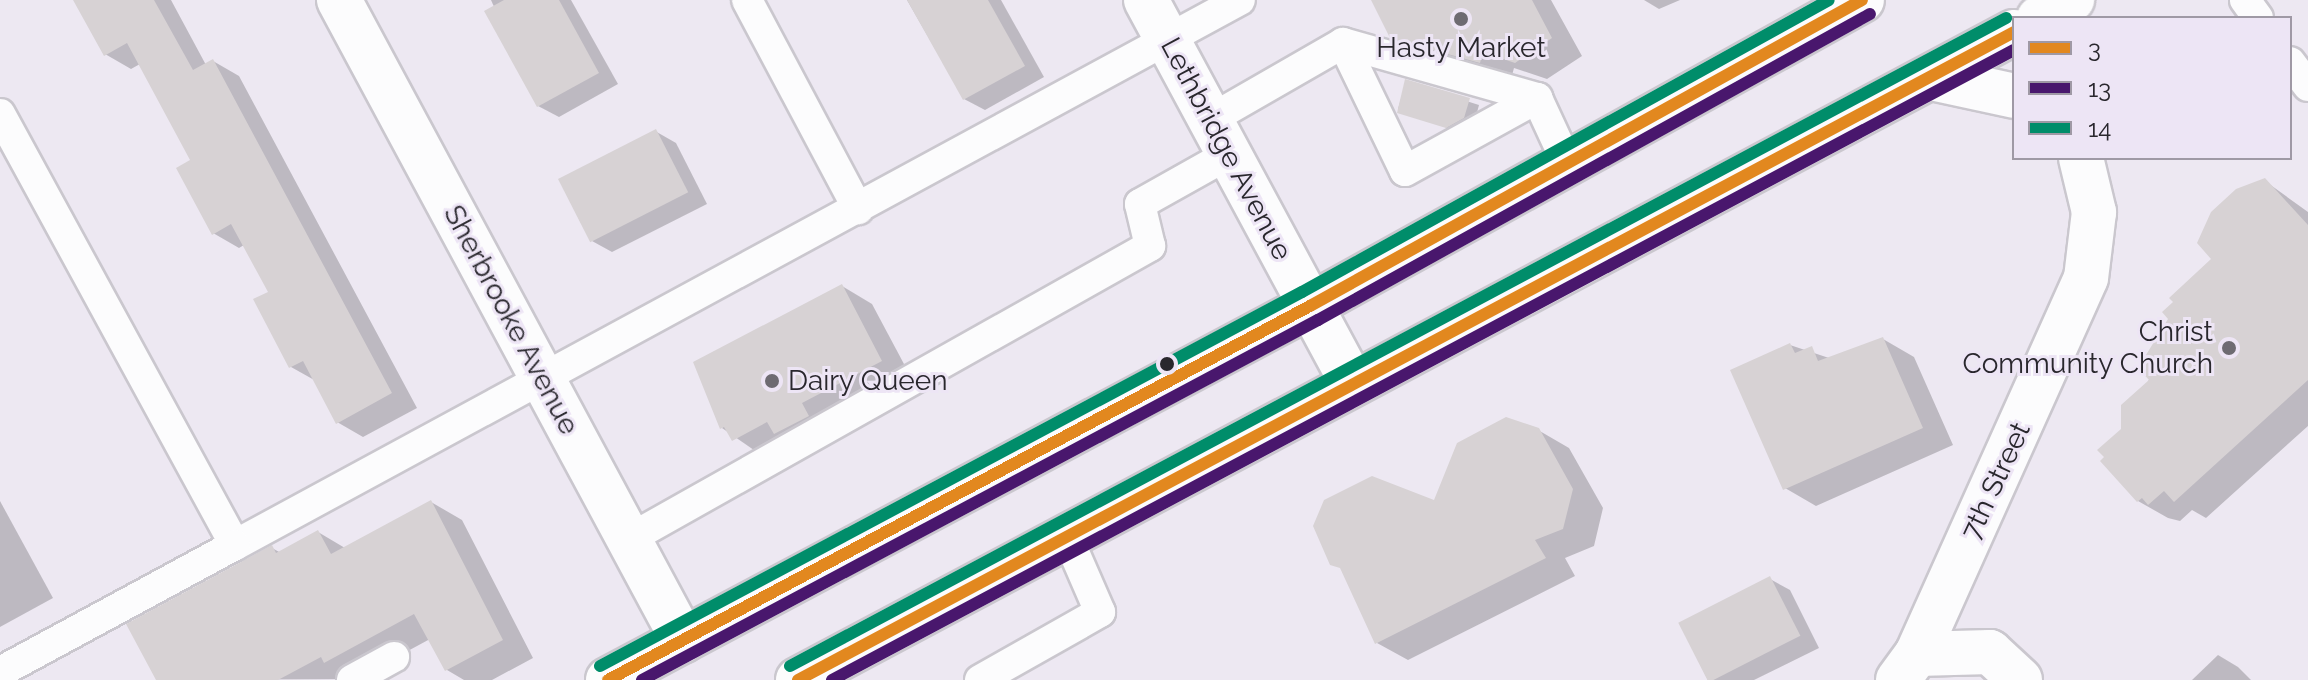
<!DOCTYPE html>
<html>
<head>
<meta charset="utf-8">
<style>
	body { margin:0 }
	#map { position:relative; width:2308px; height:680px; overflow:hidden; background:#ede8f2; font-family:Raleway,sans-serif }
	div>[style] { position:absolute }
	.shadow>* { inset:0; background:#0003 }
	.building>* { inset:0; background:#d7d2d4; transform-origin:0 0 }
	.roads { filter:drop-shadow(2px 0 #cac7ce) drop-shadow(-2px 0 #cac7ce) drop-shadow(0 2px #cac7ce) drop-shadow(0 -2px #cac7ce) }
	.service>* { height:30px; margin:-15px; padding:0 15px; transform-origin:15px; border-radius:15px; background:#fcfcfd }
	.minor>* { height:44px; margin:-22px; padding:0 22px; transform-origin:22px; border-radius:22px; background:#fcfcfd }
	.secondary>* { height:44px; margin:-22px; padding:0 22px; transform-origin:22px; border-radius:22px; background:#fcfcfd }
	.bus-1>* { height:12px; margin:-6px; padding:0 6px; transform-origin:6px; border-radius:6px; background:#e2881f }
	.bus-2>* { height:12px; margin:-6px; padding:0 6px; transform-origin:6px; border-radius:6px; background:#49176d }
	.bus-3>* { height:12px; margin:-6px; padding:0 6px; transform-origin:6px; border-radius:6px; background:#008d6a }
	.dots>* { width:22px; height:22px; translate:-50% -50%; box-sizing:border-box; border:4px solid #ede5f5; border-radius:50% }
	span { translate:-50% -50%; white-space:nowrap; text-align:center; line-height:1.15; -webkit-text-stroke:6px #ede5f5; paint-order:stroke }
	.poi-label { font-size:28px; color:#29272d }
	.right { translate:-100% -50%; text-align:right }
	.left { translate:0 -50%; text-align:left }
	.street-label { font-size:28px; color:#29272d }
	.legend { position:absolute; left:2012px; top:16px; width:280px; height:144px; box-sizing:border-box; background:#ede5f5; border:2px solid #9f99a5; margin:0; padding:10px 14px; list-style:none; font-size:24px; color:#29272d }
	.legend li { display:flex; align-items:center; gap:16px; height:40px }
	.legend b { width:40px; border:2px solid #9f99a5 }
</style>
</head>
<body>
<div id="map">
	<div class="shadow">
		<i style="clip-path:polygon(76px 0,171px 0,206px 65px,213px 61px,239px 76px,417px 408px,363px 437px,337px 422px,316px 381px,291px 367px,270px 292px,244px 245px,239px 248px,213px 233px,193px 161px,140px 64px,131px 69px,105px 54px)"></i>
		<i style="clip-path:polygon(491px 0,571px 0,618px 84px,559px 117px,538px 106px)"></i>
		<i style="clip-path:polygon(907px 0,1001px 0,1044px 77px,985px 110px,964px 99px)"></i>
		<i style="clip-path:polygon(1374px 0,1551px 0,1582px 56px,1547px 79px,1514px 68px,1511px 79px,1423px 54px,1392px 36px)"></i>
		<i style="clip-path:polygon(1644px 0,1680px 0,1659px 9px)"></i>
		<i style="clip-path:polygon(1406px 82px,1479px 105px,1474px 124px,1458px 132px,1398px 109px)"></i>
		<i style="clip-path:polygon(655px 131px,676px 143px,707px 204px,612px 252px,592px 241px)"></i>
		<i style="clip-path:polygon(2265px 181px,2308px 212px,2308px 426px,2206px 518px,2192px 510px,2180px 521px,2168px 518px,2138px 501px,2107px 457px,2214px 260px)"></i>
		<i style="clip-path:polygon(842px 286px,872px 304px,912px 379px,764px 457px,722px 428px)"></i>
		<i style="clip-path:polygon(1883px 339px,1914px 357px,1953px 445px,1816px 506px,1785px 488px,1790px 345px,1829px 358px)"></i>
		<i style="clip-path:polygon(1538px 430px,1569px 448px,1603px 508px,1594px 546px,1565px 558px,1575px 576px,1408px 660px,1377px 643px,1435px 502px)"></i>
		<i style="clip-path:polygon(0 501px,53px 598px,0 627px)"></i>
		<i style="clip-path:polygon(431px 502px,462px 520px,533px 658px,492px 680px,464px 680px,447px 670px,430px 639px,356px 679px,158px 680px,272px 548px,281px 553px,318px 532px,345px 548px)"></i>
		<i style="clip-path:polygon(1770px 579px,1790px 590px,1819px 648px,1754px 680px,1708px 680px,1680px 623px)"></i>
		<i style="clip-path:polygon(2218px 655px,2238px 667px,2251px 680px,2192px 680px)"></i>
	</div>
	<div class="building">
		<i style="clip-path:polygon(73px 0,154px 0,193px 70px,213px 59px,392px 393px,336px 424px,303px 361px,289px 368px,253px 299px,268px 292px,231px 224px,212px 235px,176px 168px,190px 160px,127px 43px,104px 56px)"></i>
		<i style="clip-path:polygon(504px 0,559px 0,599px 73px,537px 107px,484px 11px)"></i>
		<i style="clip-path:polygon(907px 0,988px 0,1025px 66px,963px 100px)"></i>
		<i style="clip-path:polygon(1371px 0,1532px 0,1552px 38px,1515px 63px,1483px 52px,1480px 63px,1390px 38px)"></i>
		<i style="clip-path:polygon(1405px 79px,1470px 98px,1464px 118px,1446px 128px,1397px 113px)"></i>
		<i style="left:656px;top:129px;width:71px;height:110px;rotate:63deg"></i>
		<i style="clip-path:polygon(2265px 178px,2308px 225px,2308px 380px,2174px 502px,2164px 491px,2148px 505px,2142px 498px,2137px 502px,2100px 461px,2104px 457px,2097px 450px,2121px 429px,2121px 405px,2149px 380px,2138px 368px,2168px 319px,2162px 312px,2173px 302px,2169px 298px,2211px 259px,2197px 243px,2211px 212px,2236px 189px)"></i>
		<i style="clip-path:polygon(842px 284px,882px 361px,802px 403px,809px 416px,774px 434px,767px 422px,732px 441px,724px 427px,720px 429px,693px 362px)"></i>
		<i style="clip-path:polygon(1883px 337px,1923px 428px,1783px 490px,1730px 370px,1790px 343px,1795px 353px,1812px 346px,1818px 361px)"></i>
		<i style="clip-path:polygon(1506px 417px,1539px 428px,1573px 489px,1563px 529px,1535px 540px,1546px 558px,1375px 644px,1340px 568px,1330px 565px,1313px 526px,1324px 500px,1372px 476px,1434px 500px,1457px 443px)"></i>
		<i style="clip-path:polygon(431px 500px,503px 640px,445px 671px,414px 614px,324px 663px,321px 657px,278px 680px,156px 680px,126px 624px,272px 545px,276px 553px,318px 530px,331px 554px)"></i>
		<i style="left:1770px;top:576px;width:67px;height:103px;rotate:63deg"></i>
	</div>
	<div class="roads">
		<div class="service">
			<i style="left:747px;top:0;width:237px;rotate:62deg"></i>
			<i style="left:2245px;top:0;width:22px;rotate:54deg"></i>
			<i style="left:1343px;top:43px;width:202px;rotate:15.8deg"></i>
			<i style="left:2290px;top:62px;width:30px;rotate:53deg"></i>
			<i style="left:0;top:114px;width:491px;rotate:61.4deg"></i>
			<i style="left:235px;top:545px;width:1143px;rotate:-28.47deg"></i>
			<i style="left:1211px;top:119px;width:152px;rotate:-29.9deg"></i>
			<i style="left:1343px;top:43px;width:142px;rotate:64.2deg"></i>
			<i style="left:1405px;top:171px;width:151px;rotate:-28.9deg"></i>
			<i style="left:1537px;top:98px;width:72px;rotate:65.2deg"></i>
			<i style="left:629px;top:539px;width:598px;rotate:-29.35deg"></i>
			<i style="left:1150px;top:246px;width:43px;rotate:-103.4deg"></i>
			<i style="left:1140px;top:204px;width:102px;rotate:-29.3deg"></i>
			<i style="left:0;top:672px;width:267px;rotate:-28.4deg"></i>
			<i style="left:352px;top:680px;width:48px;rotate:-28.7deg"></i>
			<i style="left:980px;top:680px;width:138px;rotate:-29.5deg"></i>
			<i style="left:1100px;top:612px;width:83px;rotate:-113.5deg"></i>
		</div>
		<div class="minor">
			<i style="left:339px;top:0;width:727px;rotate:61.74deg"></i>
			<i style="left:1146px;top:0;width:434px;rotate:61.7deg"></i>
			<i style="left:1917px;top:654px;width:73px;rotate:-1.6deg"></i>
			<i style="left:1990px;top:652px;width:41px;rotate:43deg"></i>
			<i style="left:1898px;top:680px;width:32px;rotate:-54deg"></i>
			<i style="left:1917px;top:654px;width:412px;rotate:-65.8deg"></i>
		</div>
		<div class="secondary">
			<i style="left:2039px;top:18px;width:38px;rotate:-29deg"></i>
			<i style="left:1931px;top:78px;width:85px;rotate:12.2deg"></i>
			<i style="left:2081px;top:158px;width:56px;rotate:76.5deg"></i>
			<i style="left:2094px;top:212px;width:66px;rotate:96.9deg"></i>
			<i style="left:608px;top:680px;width:795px;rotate:-28.05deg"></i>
			<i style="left:1310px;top:306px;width:631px;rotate:-29deg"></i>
			<i style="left:798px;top:680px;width:1378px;rotate:-28.05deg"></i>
		</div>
	</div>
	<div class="bus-1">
		<i style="left:608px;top:680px;width:795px;rotate:-28.05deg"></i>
		<i style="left:1310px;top:306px;width:631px;rotate:-29deg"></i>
		<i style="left:798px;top:680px;width:1378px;rotate:-28.05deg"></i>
	</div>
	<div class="bus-2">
		<i style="left:642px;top:680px;width:766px;rotate:-28.04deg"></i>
		<i style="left:1318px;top:320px;width:631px;rotate:-29deg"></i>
		<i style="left:832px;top:680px;width:1339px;rotate:-28.06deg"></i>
	</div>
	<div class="bus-3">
		<i style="left:600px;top:666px;width:795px;rotate:-28.05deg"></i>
		<i style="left:1302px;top:292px;width:602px;rotate:-28.99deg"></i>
		<i style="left:790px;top:666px;width:1378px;rotate:-28.05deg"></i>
	</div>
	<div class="dots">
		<i style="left:1461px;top:19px;background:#6e6b72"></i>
		<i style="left:2229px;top:348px;background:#6e6b72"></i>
		<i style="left:1167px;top:364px;background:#29272d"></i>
		<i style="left:772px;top:381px;background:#6e6b72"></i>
	</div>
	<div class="poi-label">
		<span style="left:1461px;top:48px">Hasty Market</span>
		<span class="right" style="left:2213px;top:348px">Christ<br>Community Church</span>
		<span class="left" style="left:788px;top:381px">Dairy Queen</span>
	</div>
	<div class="street-label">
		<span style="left:1226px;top:149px;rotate:62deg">Lethbridge Avenue</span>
		<span style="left:511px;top:320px;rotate:62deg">Sherbrooke Avenue</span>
		<span style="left:1996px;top:481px;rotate:-65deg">7th Street</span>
	</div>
	<ul class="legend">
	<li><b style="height:10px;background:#e2881f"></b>3</li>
	<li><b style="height:10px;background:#49176d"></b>13</li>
	<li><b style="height:10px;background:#008d6a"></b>14</li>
	</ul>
</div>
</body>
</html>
